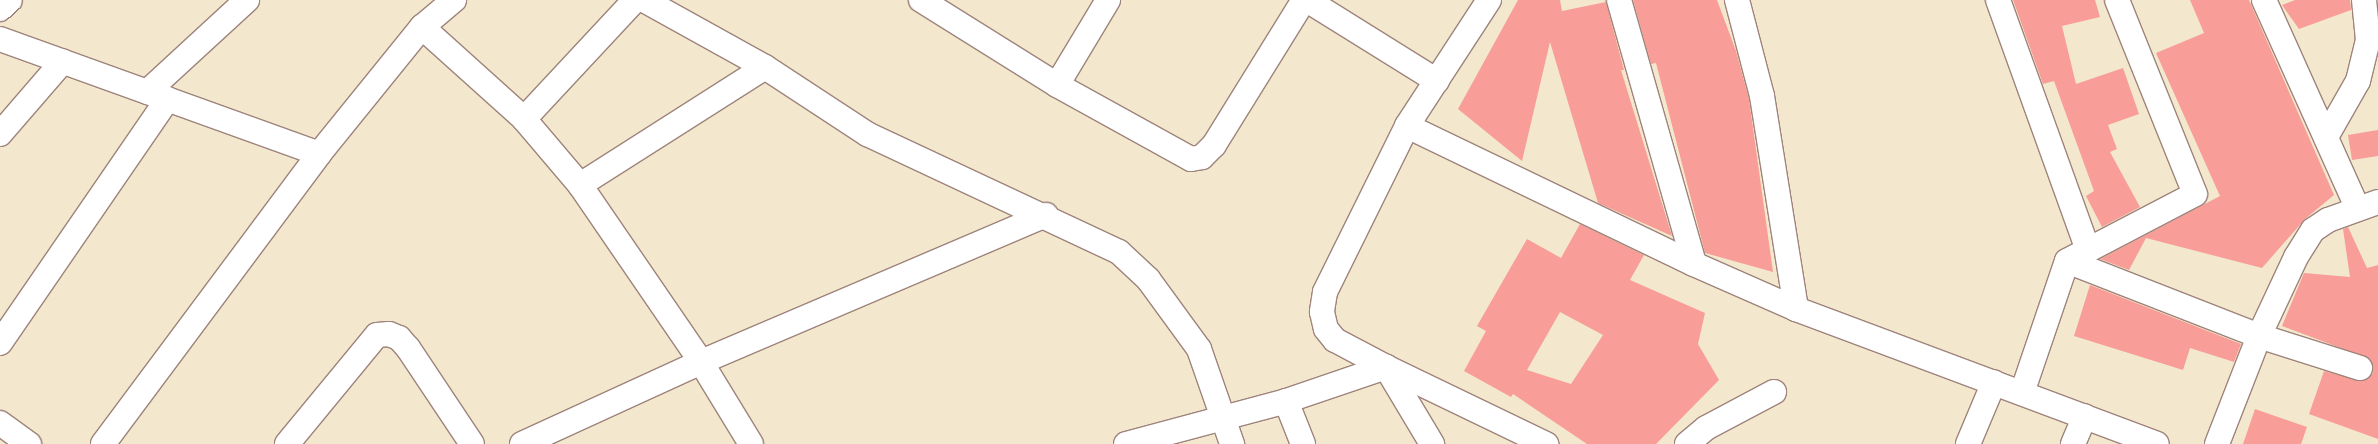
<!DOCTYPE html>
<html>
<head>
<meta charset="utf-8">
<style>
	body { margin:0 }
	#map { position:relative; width:2378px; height:444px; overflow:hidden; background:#f3e8cd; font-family:"Comic Neue",sans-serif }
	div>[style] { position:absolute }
	.building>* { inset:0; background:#f89d98 }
	.roads { filter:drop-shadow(1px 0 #9e847c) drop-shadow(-1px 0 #9e847c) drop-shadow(0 1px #9e847c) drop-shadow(0 -1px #9e847c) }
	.street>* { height:24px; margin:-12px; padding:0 12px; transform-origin:12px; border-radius:12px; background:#fff }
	span { translate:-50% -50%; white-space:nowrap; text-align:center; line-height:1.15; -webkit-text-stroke:4px #fcf5e5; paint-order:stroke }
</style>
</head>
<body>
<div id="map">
	<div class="building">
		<i style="clip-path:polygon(1518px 0,1560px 0,1562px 11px,1606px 2px,1624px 70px,1621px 70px,1672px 236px,1598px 203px,1550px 42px,1522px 161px,1458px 109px)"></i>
		<i style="clip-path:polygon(1633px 0,1717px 0,1736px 51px,1749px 99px,1773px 272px,1705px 253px,1656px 63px,1651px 64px)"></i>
		<i style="clip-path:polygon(2013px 0,2095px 0,2100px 17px,2062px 26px,2076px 84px,2123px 68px,2139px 114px,2108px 125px,2117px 149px,2110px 152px,2140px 207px,2102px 227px,2086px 196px,2094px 191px,2054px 81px,2043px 84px)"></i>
		<i style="clip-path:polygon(2190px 0,2249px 0,2334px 195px,2305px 219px,2262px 268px,2146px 238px,2129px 270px,2100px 259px,2220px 196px,2156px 53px,2204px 33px)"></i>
		<i style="clip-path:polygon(2295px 0,2350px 0,2351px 10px,2299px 29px,2282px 5px)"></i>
		<i style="clip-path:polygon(2378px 130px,2378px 156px,2352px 160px,2348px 135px)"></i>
		<i style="clip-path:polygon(evenodd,1580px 224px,1644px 255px,1630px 280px,1705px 313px,1698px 344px,1719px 380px,1656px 444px,1587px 444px,1513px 394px,1511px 397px,1464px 371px,1486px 331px,1477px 326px,1527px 239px,1561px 258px,1580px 224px,1560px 312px,1603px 335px,1571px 384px,1527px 370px,1560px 312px)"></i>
		<i style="clip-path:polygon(2348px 227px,2367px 268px,2378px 265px,2378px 439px,2309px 414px,2324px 371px,2363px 381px,2373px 373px,2370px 359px,2282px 326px,2304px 273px,2350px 277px,2343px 229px)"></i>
		<i style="clip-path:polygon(2090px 285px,2241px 344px,2234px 362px,2190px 348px,2183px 370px,2074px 336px)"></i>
		<i style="clip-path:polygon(2255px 409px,2307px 427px,2301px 444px,2243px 444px)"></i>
	</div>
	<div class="roads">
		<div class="street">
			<i style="left:644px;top:0;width:138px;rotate:29deg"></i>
			<i style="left:765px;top:67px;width:122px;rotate:33.3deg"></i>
			<i style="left:867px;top:134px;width:278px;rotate:25.1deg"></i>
			<i style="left:1119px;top:252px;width:40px;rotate:43deg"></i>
			<i style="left:1148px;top:279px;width:87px;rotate:53.9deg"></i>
			<i style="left:1199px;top:349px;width:101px;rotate:70.8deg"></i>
			<i style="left:921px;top:0;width:160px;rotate:32deg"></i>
			<i style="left:1057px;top:85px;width:153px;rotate:28.9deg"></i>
			<i style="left:1191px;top:159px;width:11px;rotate:-10deg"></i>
			<i style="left:1202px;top:157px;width:17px;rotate:-45deg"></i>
			<i style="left:1214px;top:145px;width:171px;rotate:-58.2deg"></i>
			<i style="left:1307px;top:0;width:153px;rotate:31.9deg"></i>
			<i style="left:1489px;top:0;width:150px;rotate:123.1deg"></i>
			<i style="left:1407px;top:126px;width:318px;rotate:25.7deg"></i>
			<i style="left:1694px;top:264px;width:111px;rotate:23.8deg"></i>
			<i style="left:1796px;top:309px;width:385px;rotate:20.5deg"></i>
			<i style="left:1619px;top:0;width:274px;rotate:74.1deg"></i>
			<i style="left:1737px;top:0;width:99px;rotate:75.4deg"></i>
			<i style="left:1762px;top:96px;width:216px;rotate:80.9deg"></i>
			<i style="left:1998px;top:0;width:266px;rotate:70.2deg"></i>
			<i style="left:2264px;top:0;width:227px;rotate:65.8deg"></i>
			<i style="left:0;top:9px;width:13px;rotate:-42deg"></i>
			<i style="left:422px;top:27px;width:137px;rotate:42deg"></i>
			<i style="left:524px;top:119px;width:87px;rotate:49.7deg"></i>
			<i style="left:580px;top:185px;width:214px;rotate:55.6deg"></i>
			<i style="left:701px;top:362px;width:96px;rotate:58.6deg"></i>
			<i style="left:0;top:39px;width:339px;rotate:19.8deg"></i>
			<i style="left:1057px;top:85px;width:99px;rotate:-59deg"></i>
			<i style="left:147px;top:92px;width:136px;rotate:-42.6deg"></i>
			<i style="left:524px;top:119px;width:163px;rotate:-47deg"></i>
			<i style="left:1407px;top:126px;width:185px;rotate:116.3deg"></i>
			<i style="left:1325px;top:292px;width:20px;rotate:99deg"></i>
			<i style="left:1322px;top:312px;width:17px;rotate:77deg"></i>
			<i style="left:1326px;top:329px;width:14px;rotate:51deg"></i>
			<i style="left:1335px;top:340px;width:58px;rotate:27.9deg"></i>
			<i style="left:1386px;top:367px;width:178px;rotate:25.7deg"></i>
			<i style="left:0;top:134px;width:96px;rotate:-49.2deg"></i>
			<i style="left:2326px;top:137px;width:64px;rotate:-60.3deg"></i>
			<i style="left:2358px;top:81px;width:42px;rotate:-76.3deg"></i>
			<i style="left:2368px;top:40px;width:40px;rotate:-95.7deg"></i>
			<i style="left:580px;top:185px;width:219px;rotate:-32.5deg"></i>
			<i style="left:2067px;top:261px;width:206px;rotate:21.3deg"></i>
			<i style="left:2259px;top:336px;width:106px;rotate:17.6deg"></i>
			<i style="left:0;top:343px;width:296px;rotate:-55.5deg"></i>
			<i style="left:2022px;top:393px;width:139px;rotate:-71.2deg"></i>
			<i style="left:2067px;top:261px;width:144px;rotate:-27.6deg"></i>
			<i style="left:2195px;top:194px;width:209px;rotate:-111.9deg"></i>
			<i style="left:1286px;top:401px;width:46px;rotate:68.4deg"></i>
			<i style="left:0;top:423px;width:36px;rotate:36deg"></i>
			<i style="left:103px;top:444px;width:362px;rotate:-53.3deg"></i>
			<i style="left:319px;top:154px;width:164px;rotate:-51deg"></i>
			<i style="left:422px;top:27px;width:42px;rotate:-40.2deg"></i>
			<i style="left:287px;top:444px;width:141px;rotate:-50.5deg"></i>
			<i style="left:377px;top:335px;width:12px;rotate:-5deg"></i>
			<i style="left:389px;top:334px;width:11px;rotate:22deg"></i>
			<i style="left:399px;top:338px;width:13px;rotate:48deg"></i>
			<i style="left:408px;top:348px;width:115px;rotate:56.3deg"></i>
			<i style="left:522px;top:444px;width:197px;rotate:-24.6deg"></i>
			<i style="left:701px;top:362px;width:375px;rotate:-23.1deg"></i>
			<i style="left:1126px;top:444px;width:166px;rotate:-15deg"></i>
			<i style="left:1286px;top:401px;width:106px;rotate:-18.8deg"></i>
			<i style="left:1386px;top:367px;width:90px;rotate:59.1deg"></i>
			<i style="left:1687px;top:444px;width:25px;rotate:-40deg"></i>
			<i style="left:1706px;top:428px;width:77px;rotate:-27.9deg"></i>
			<i style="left:1968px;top:444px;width:67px;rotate:-67.2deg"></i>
			<i style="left:2073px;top:444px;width:30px;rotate:-67deg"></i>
			<i style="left:2217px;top:444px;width:116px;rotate:-68.7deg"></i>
			<i style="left:2259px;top:336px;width:87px;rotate:-64.9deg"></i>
			<i style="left:2296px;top:257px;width:32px;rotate:-58deg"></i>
			<i style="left:2313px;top:230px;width:18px;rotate:-34deg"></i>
			<i style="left:2328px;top:220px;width:53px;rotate:-19.8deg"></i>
		</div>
	</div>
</div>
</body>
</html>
